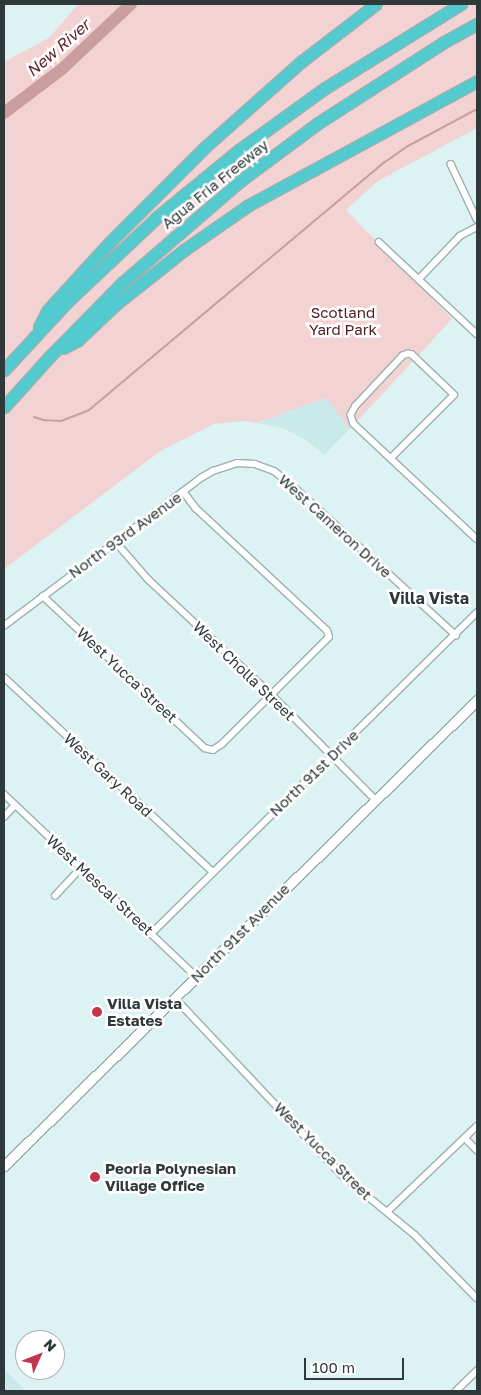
<!DOCTYPE html>
<html>
<head>
<meta charset="utf-8">
<style>
	body { margin:0 }
	#map { position:relative; width:481px; height:1395px; overflow:hidden; background:#ddf3f3; font-family:"Golos Text",sans-serif }
	div>[style] { position:absolute }
	.built>* { inset:0; background:#caeaea }
	.green>* { inset:0; background:#f3d2d3 }
	.stream>* { height:2px; margin:-1px; padding:0 1px; transform-origin:1px; border-radius:1px; background:#ca9d9f }
	.river>* { height:12px; margin:-6px; padding:0 6px; transform-origin:6px; border-radius:6px; background:#ca9d9f }
	.roads { filter:drop-shadow(1px 0 #9cb1b1) drop-shadow(-1px 0 #9cb1b1) drop-shadow(0 1px #9cb1b1) drop-shadow(0 -1px #9cb1b1) }
	.minor>* { height:5.5px; margin:-2.75px; padding:0 2.75px; transform-origin:2.75px; border-radius:2.75px; background:#fff }
	.secondary>* { height:9px; margin:-4.5px; padding:0 4.5px; transform-origin:4.5px; border-radius:4.5px; background:#fff }
	.motorway>* { height:11px; margin:-5.5px; padding:0 5.5px; transform-origin:5.5px; border-radius:5.5px; background:#53cbce }
	.dots>* { width:14px; height:14px; translate:-50% -50%; box-sizing:border-box; border:2px solid #fff; border-radius:50% }
	span { translate:-50% -50%; white-space:nowrap; text-align:center; line-height:1.15; -webkit-text-stroke:5px #fff; paint-order:stroke }
	.street-label { font-size:15px; color:#303939 }
	.park-label { font-size:15px; color:#521a21 }
	.poi-label { font-size:15px; color:#303939; font-weight:700 }
	.left { translate:0 -50%; text-align:left }
	.water-label { font-size:16px; color:#61282e; font-style:italic }
	.neighbourhood-label { font-size:16px; color:#303939; font-weight:700 }
	.frame { position:absolute; inset:0; border:5px solid #303939; pointer-events:none }
	.north { position:absolute; left:15px; top:1330px; width:50px; height:50px; box-sizing:border-box; background:#fff; border:1px solid #acb0b0; border-radius:50%; rotate:46deg; font-size:14px; font-weight:700; line-height:20px; text-align:center; color:#303939 }
	.north::after { content:''; display:block; margin:auto; width:18px; height:22px; background:#c4344d; clip-path:polygon(50% 0,100% 100%,50% 72%,0 100%) }
	.scale { position:absolute; left:304px; top:1358px; width:100px; height:22px; box-sizing:border-box; border:2px solid #303939; border-top:0; padding-left:6px; font-size:15px; line-height:18px; white-space:nowrap; color:#303939; -webkit-text-stroke:4px #fff; paint-order:stroke }
</style>
</head>
<body>
<div id="map">
	<div class="built">
		<i style="clip-path:polygon(327px 398px,350px 429px,324px 455px,306px 440px,283px 428px,256px 423px)"></i>
		<i style="clip-path:polygon(4px 1369px,26px 1391px,4px 1391px)"></i>
	</div>
	<div class="green">
		<i style="clip-path:polygon(78px 4px,477px 4px,477px 128px,378px 181px,346px 210px,452px 319px,350px 429px,326px 398px,256px 423px,244px 421px,214px 424px,162px 450px,4px 569px,4px 62px,49px 38px)"></i>
	</div>
	<div class="stream">
		<i style="left:34px;top:417px;width:9px;rotate:18deg"></i>
		<i style="left:43px;top:420px;width:18px;rotate:3deg"></i>
		<i style="left:61px;top:421px;width:30px;rotate:-21deg"></i>
		<i style="left:89px;top:410px;width:386px;rotate:-40deg"></i>
		<i style="left:385px;top:162px;width:28px;rotate:-35deg"></i>
		<i style="left:408px;top:146px;width:78px;rotate:-28.2deg"></i>
	</div>
	<div class="river">
		<i style="left:4px;top:113px;width:73px;rotate:-37.2deg"></i>
		<i style="left:62px;top:69px;width:95px;rotate:-43.3deg"></i>
	</div>
	<div class="roads">
		<div class="minor">
			<i style="left:451px;top:164px;width:61px;rotate:64.7deg"></i>
			<i style="left:379px;top:242px;width:134px;rotate:43.2deg"></i>
			<i style="left:419px;top:279px;width:59px;rotate:-46.4deg"></i>
			<i style="left:460px;top:236px;width:19px;rotate:-28deg"></i>
			<i style="left:391px;top:458px;width:89px;rotate:-45deg"></i>
			<i style="left:454px;top:395px;width:58px;rotate:-136.4deg"></i>
			<i style="left:412px;top:355px;width:4px;rotate:-166deg"></i>
			<i style="left:408px;top:354px;width:5px;rotate:158deg"></i>
			<i style="left:403px;top:356px;width:69px;rotate:133.2deg"></i>
			<i style="left:356px;top:406px;width:10px;rotate:119deg"></i>
			<i style="left:351px;top:415px;width:9px;rotate:72deg"></i>
			<i style="left:354px;top:424px;width:168px;rotate:43.1deg"></i>
			<i style="left:115px;top:541px;width:52px;rotate:48.9deg"></i>
			<i style="left:149px;top:580px;width:168px;rotate:43.1deg"></i>
			<i style="left:272px;top:695px;width:146px;rotate:45.3deg"></i>
			<i style="left:43px;top:596px;width:222px;rotate:43.2deg"></i>
			<i style="left:205px;top:748px;width:8px;rotate:14deg"></i>
			<i style="left:213px;top:750px;width:11px;rotate:-34deg"></i>
			<i style="left:222px;top:744px;width:151px;rotate:-45deg"></i>
			<i style="left:329px;top:637px;width:6px;rotate:-108deg"></i>
			<i style="left:327px;top:631px;width:179px;rotate:-137deg"></i>
			<i style="left:196px;top:509px;width:21px;rotate:-127deg"></i>
			<i style="left:4px;top:626px;width:246px;rotate:-36.9deg"></i>
			<i style="left:201px;top:478px;width:14px;rotate:-30deg"></i>
			<i style="left:213px;top:471px;width:25px;rotate:-18deg"></i>
			<i style="left:237px;top:463px;width:18px;rotate:3deg"></i>
			<i style="left:255px;top:464px;width:20px;rotate:20deg"></i>
			<i style="left:274px;top:471px;width:21px;rotate:37deg"></i>
			<i style="left:291px;top:484px;width:224px;rotate:42.5deg"></i>
			<i style="left:4px;top:677px;width:286px;rotate:43deg"></i>
			<i style="left:4px;top:794px;width:265px;rotate:43.5deg"></i>
			<i style="left:4px;top:817px;width:16px;rotate:-47deg"></i>
			<i style="left:55px;top:896px;width:40px;rotate:-47deg"></i>
			<i style="left:152px;top:933px;width:456px;rotate:-44.6deg"></i>
			<i style="left:175px;top:998px;width:243px;rotate:46.7deg"></i>
			<i style="left:342px;top:1175px;width:94px;rotate:39.4deg"></i>
			<i style="left:415px;top:1235px;width:88px;rotate:45.5deg"></i>
			<i style="left:465px;top:1138px;width:17px;rotate:45deg"></i>
			<i style="left:387px;top:1212px;width:124px;rotate:-43.7deg"></i>
			<i style="left:456px;top:1391px;width:29px;rotate:-44deg"></i>
		</div>
		<div class="secondary">
			<i style="left:4px;top:1166px;width:664px;rotate:-44.57deg"></i>
		</div>
		<div class="motorway">
			<i style="left:39px;top:327px;width:18px;rotate:-63deg"></i>
			<i style="left:47px;top:311px;width:92px;rotate:-47.6deg"></i>
			<i style="left:109px;top:243px;width:136px;rotate:-45deg"></i>
			<i style="left:205px;top:147px;width:130px;rotate:-41.6deg"></i>
			<i style="left:302px;top:61px;width:93px;rotate:-37.6deg"></i>
			<i style="left:63px;top:348px;width:17px;rotate:-28deg"></i>
			<i style="left:78px;top:340px;width:52px;rotate:-43.5deg"></i>
			<i style="left:116px;top:304px;width:87px;rotate:-38.5deg"></i>
			<i style="left:184px;top:250px;width:77px;rotate:-34.9deg"></i>
			<i style="left:247px;top:206px;width:262px;rotate:-28.5deg"></i>
			<i style="left:4px;top:370px;width:94px;rotate:-47.2deg"></i>
			<i style="left:68px;top:301px;width:122px;rotate:-43.3deg"></i>
			<i style="left:157px;top:217px;width:106px;rotate:-39.3deg"></i>
			<i style="left:239px;top:150px;width:106px;rotate:-35.8deg"></i>
			<i style="left:325px;top:88px;width:160px;rotate:-31.7deg"></i>
			<i style="left:4px;top:407px;width:70px;rotate:-47.9deg"></i>
			<i style="left:51px;top:355px;width:103px;rotate:-45.4deg"></i>
			<i style="left:123px;top:282px;width:155px;rotate:-40.8deg"></i>
			<i style="left:240px;top:181px;width:97px;rotate:-36.6deg"></i>
			<i style="left:318px;top:123px;width:150px;rotate:-32.7deg"></i>
			<i style="left:444px;top:42px;width:38px;rotate:-29deg"></i>
		</div>
	</div>
	<div class="dots">
		<i style="left:97px;top:1012px;background:#c4344d"></i>
		<i style="left:95px;top:1177px;background:#c4344d"></i>
	</div>
	<div class="street-label">
		<span style="left:215px;top:184px;rotate:-39deg">Agua Fria Freeway</span>
		<span style="left:335px;top:526px;rotate:42deg">West Cameron Drive</span>
		<span style="left:125px;top:535px;rotate:-36deg">North 93rd Avenue</span>
		<span style="left:244px;top:671px;rotate:44deg">West Cholla Street</span>
		<span style="left:127px;top:675px;rotate:43deg">West Yucca Street</span>
		<span style="left:314px;top:773px;rotate:-44deg">North 91st Drive</span>
		<span style="left:108px;top:775px;rotate:43deg">West Gary Road</span>
		<span style="left:100px;top:885px;rotate:43deg">West Mescal Street</span>
		<span style="left:240px;top:933px;rotate:-45deg">North 91st Avenue</span>
		<span style="left:323px;top:1151px;rotate:45deg">West Yucca Street</span>
	</div>
	<div class="park-label">
		<span style="left:343px;top:321px">Scotland<br>Yard Park</span>
	</div>
	<div class="poi-label">
		<span class="left" style="left:107px;top:1012px">Villa Vista<br>Estates</span>
		<span class="left" style="left:105px;top:1177px">Peoria Polynesian<br>Village Office</span>
	</div>
	<div class="water-label">
		<span style="left:58px;top:48px;rotate:-41deg">New River</span>
	</div>
	<div class="neighbourhood-label">
		<span style="left:429px;top:598px">Villa Vista</span>
	</div>
	<div class="frame"></div>
	<div class="north">N</div>
	<div class="scale">100 m</div>
</div>
</body>
</html>
